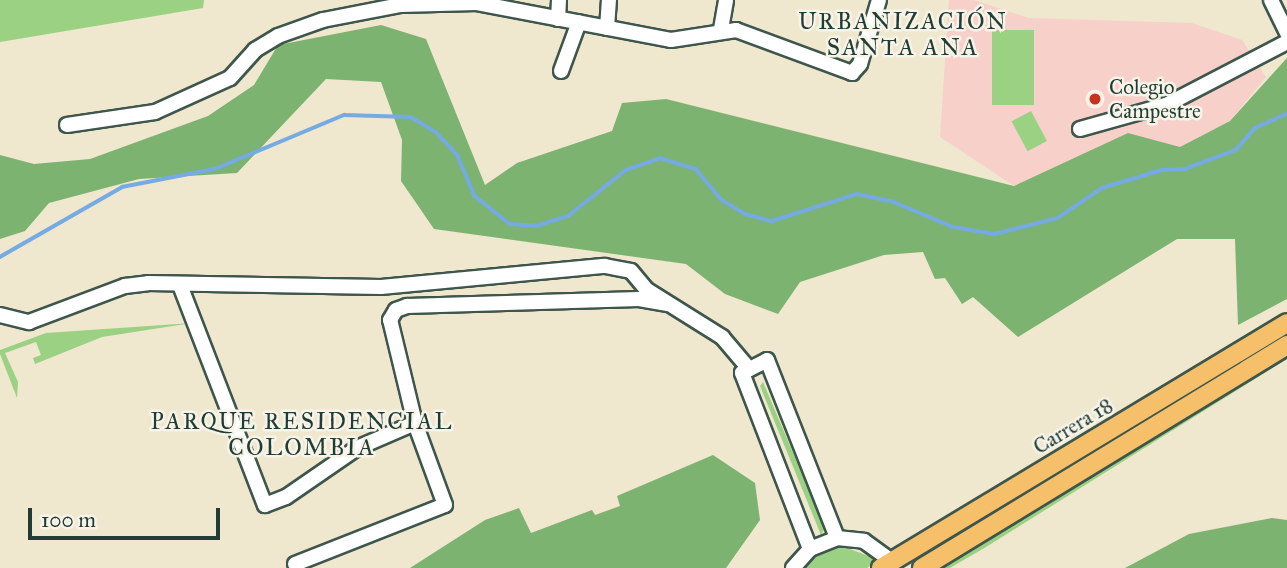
<!DOCTYPE html>
<html>
<head>
<meta charset="utf-8">
<style>
	body { margin:0 }
	#map { position:relative; width:1287px; height:568px; overflow:hidden; background:#efe7ce; font-family:"IM FELL Great Primer",serif }
	div>[style] { position:absolute }
	.built>* { inset:0; background:#f7d0ca }
	.green>* { inset:0; background:#9bd183; transform-origin:0 0 }
	.forest>* { inset:0; background:#7cb371 }
	.stream>* { height:3.5px; margin:-1.75px; padding:0 1.75px; transform-origin:1.75px; border-radius:1.75px; background:#76aae2 }
	.roads { filter:drop-shadow(2px 0 #3e564b) drop-shadow(-2px 0 #3e564b) drop-shadow(0 2px #3e564b) drop-shadow(0 -2px #3e564b) }
	.minor>* { height:14px; margin:-7px; padding:0 7px; transform-origin:7px; border-radius:7px; background:#fff }
	.major>* { height:18px; margin:-9px; padding:0 9px; transform-origin:9px; border-radius:9px; background:#f6c06b }
	.dots>* { width:19px; height:19px; translate:-50% -50%; box-sizing:border-box; border:4px solid #f7f3e8; border-radius:50% }
	span { translate:-50% -50%; white-space:nowrap; text-align:center; line-height:1.15; -webkit-text-stroke:5px #f7f3e8; paint-order:stroke }
	.poi-label { font-size:21px; color:#1f3d34 }
	.left { translate:0 -50%; text-align:left }
	.street-label { font-size:21px; color:#1f3d34 }
	.neighbourhood-label { font-size:23px; color:#1f3d34; letter-spacing:2px }
	.scale { position:absolute; left:28px; top:508px; width:192px; height:32px; box-sizing:border-box; border:4px solid #1f3d34; border-top:0; padding-left:9px; font-size:21px; line-height:24px; white-space:nowrap; color:#1f3d34; -webkit-text-stroke:5px #f7f3e8; paint-order:stroke }
</style>
</head>
<body>
<div id="map">
	<div class="built">
		<i style="clip-path:polygon(949px 0,974px 0,1029px 18px,1192px 23px,1242px 40px,1266px 77px,1230px 121px,1180px 147px,1128px 134px,1014px 186px,940px 137px)"></i>
	</div>
	<div class="green">
		<i style="clip-path:polygon(0 0,204px 0,203px 8px,0 42px)"></i>
		<i style="left:992px;top:30px;width:42px;height:75px"></i>
		<i style="left:1031px;top:111px;width:34px;height:22px;rotate:62deg"></i>
		<i style="clip-path:polygon(192px 323px,102px 337px,35px 364px,33px 358px,41px 355px,36px 342px,5px 353px,18px 382px,17px 398px,0 354px,0 350px,46px 333px)"></i>
		<i style="clip-path:polygon(1287px 354px,1287px 359px,986px 547px,950px 568px,938px 568px)"></i>
		<i style="clip-path:polygon(763px 382px,825px 528px,821px 535px,760px 386px)"></i>
		<i style="clip-path:polygon(842px 546px,879px 560px,867px 568px,805px 568px,817px 556px)"></i>
	</div>
	<div class="forest">
		<i style="clip-path:polygon(381px 25px,426px 39px,485px 185px,517px 163px,612px 131px,622px 103px,666px 99px,1014px 186px,1128px 133px,1180px 147px,1230px 121px,1287px 58px,1287px 299px,1238px 325px,1235px 239px,1177px 239px,1018px 337px,973px 297px,962px 304px,945px 278px,935px 279px,923px 252px,884px 255px,800px 282px,778px 314px,725px 294px,686px 264px,434px 229px,401px 181px,402px 140px,381px 82px,326px 79px,237px 173px,139px 179px,49px 203px,25px 231px,0 239px,0 155px,34px 164px,90px 159px,208px 116px,254px 85px,278px 45px)"></i>
		<i style="clip-path:polygon(713px 455px,755px 483px,760px 520px,726px 568px,410px 568px,485px 520px,519px 508px,531px 533px,592px 510px,595px 515px,620px 506px,617px 496px)"></i>
		<i style="clip-path:polygon(1272px 518px,1287px 520px,1287px 568px,1125px 568px,1189px 534px)"></i>
	</div>
	<div class="stream">
		<i style="left:0;top:257px;width:141px;rotate:-29.8deg"></i>
		<i style="left:122px;top:187px;width:95px;rotate:-11deg"></i>
		<i style="left:215px;top:169px;width:140px;rotate:-22.7deg"></i>
		<i style="left:344px;top:115px;width:67px;rotate:1.7deg"></i>
		<i style="left:411px;top:117px;width:29px;rotate:31deg"></i>
		<i style="left:436px;top:132px;width:33px;rotate:47deg"></i>
		<i style="left:458px;top:156px;width:43px;rotate:67deg"></i>
		<i style="left:475px;top:196px;width:45px;rotate:38.7deg"></i>
		<i style="left:510px;top:224px;width:26px;rotate:4deg"></i>
		<i style="left:536px;top:226px;width:34px;rotate:-17deg"></i>
		<i style="left:568px;top:216px;width:74px;rotate:-38.4deg"></i>
		<i style="left:626px;top:170px;width:36px;rotate:-19deg"></i>
		<i style="left:660px;top:158px;width:38px;rotate:17deg"></i>
		<i style="left:696px;top:169px;width:40px;rotate:50deg"></i>
		<i style="left:722px;top:200px;width:27px;rotate:31deg"></i>
		<i style="left:745px;top:214px;width:28px;rotate:15deg"></i>
		<i style="left:772px;top:221px;width:89px;rotate:-17.6deg"></i>
		<i style="left:857px;top:194px;width:38px;rotate:12deg"></i>
		<i style="left:894px;top:202px;width:64px;rotate:23deg"></i>
		<i style="left:953px;top:227px;width:43px;rotate:9.5deg"></i>
		<i style="left:995px;top:234px;width:65px;rotate:-14.3deg"></i>
		<i style="left:1058px;top:218px;width:53px;rotate:-34.3deg"></i>
		<i style="left:1102px;top:188px;width:63px;rotate:-16.7deg"></i>
		<i style="left:1162px;top:170px;width:23px;rotate:-2deg"></i>
		<i style="left:1185px;top:169px;width:54px;rotate:-20.4deg"></i>
		<i style="left:1236px;top:150px;width:29px;rotate:-49deg"></i>
		<i style="left:1255px;top:128px;width:35px;rotate:-24deg"></i>
	</div>
	<div class="roads">
		<div class="minor">
			<i style="left:1271px;top:0;width:37px;rotate:64deg"></i>
			<i style="left:558px;top:19px;width:19px;rotate:-87deg"></i>
			<i style="left:607px;top:28px;width:28px;rotate:-86deg"></i>
			<i style="left:721px;top:29px;width:29px;rotate:-80deg"></i>
			<i style="left:561px;top:71px;width:52px;rotate:-69.8deg"></i>
			<i style="left:67px;top:125px;width:89px;rotate:-8.4deg"></i>
			<i style="left:155px;top:112px;width:82px;rotate:-24.4deg"></i>
			<i style="left:230px;top:78px;width:38px;rotate:-48deg"></i>
			<i style="left:255px;top:50px;width:27px;rotate:-31deg"></i>
			<i style="left:278px;top:36px;width:48px;rotate:-19.6deg"></i>
			<i style="left:323px;top:20px;width:78px;rotate:-11deg"></i>
			<i style="left:400px;top:5px;width:77px;rotate:-1.5deg"></i>
			<i style="left:477px;top:3px;width:197px;rotate:10.8deg"></i>
			<i style="left:671px;top:40px;width:66px;rotate:-8.7deg"></i>
			<i style="left:736px;top:30px;width:124px;rotate:20.3deg"></i>
			<i style="left:852px;top:73px;width:12px;rotate:-48deg"></i>
			<i style="left:860px;top:64px;width:67px;rotate:-73.5deg"></i>
			<i style="left:1080px;top:129px;width:89px;rotate:-15.6deg"></i>
			<i style="left:1166px;top:105px;width:136px;rotate:-27.5deg"></i>
			<i style="left:180px;top:285px;width:236px;rotate:68.9deg"></i>
			<i style="left:265px;top:505px;width:22px;rotate:-21deg"></i>
			<i style="left:286px;top:497px;width:86px;rotate:-34.6deg"></i>
			<i style="left:357px;top:448px;width:63px;rotate:-23.3deg"></i>
			<i style="left:415px;top:423px;width:106px;rotate:-103.6deg"></i>
			<i style="left:390px;top:320px;width:12px;rotate:-59deg"></i>
			<i style="left:396px;top:310px;width:12px;rotate:-20deg"></i>
			<i style="left:407px;top:306px;width:232px;rotate:-1.7deg"></i>
			<i style="left:639px;top:299px;width:29px;rotate:10deg"></i>
			<i style="left:0;top:315px;width:30px;rotate:14deg"></i>
			<i style="left:29px;top:322px;width:103px;rotate:-20.6deg"></i>
			<i style="left:125px;top:286px;width:23px;rotate:-7deg"></i>
			<i style="left:148px;top:283px;width:233px;rotate:1deg"></i>
			<i style="left:381px;top:287px;width:225px;rotate:-5.4deg"></i>
			<i style="left:605px;top:266px;width:26px;rotate:11deg"></i>
			<i style="left:631px;top:271px;width:25px;rotate:50deg"></i>
			<i style="left:647px;top:290px;width:89px;rotate:32.1deg"></i>
			<i style="left:722px;top:337px;width:42px;rotate:49.8deg"></i>
			<i style="left:810px;top:549px;width:189px;rotate:-111.1deg"></i>
			<i style="left:742px;top:373px;width:28px;rotate:-27deg"></i>
			<i style="left:767px;top:360px;width:191px;rotate:68.5deg"></i>
			<i style="left:295px;top:564px;width:161px;rotate:-21.5deg"></i>
			<i style="left:445px;top:505px;width:87px;rotate:-110.1deg"></i>
			<i style="left:793px;top:568px;width:25px;rotate:-48deg"></i>
			<i style="left:810px;top:549px;width:29px;rotate:-22deg"></i>
			<i style="left:837px;top:538px;width:27px;rotate:6deg"></i>
			<i style="left:864px;top:541px;width:34px;rotate:36deg"></i>
		</div>
		<div class="major">
			<i style="left:881px;top:568px;width:474px;rotate:-31.1deg"></i>
			<i style="left:922px;top:568px;width:428px;rotate:-31.4deg"></i>
		</div>
	</div>
	<div class="dots">
		<i style="left:1095px;top:99px;background:#c8321e"></i>
	</div>
	<div class="poi-label">
		<span class="left" style="left:1109px;top:99px">Colegio<br>Campestre</span>
	</div>
	<div class="street-label">
		<span style="left:1073px;top:426px;rotate:-31deg">Carrera 18</span>
	</div>
	<div class="neighbourhood-label">
		<span style="left:903px;top:34px">URBANIZACIÓN<br>SANTA ANA</span>
		<span style="left:302px;top:434px">PARQUE RESIDENCIAL<br>COLOMBIA</span>
	</div>
	<div class="scale">100 m</div>
</div>
</body>
</html>
